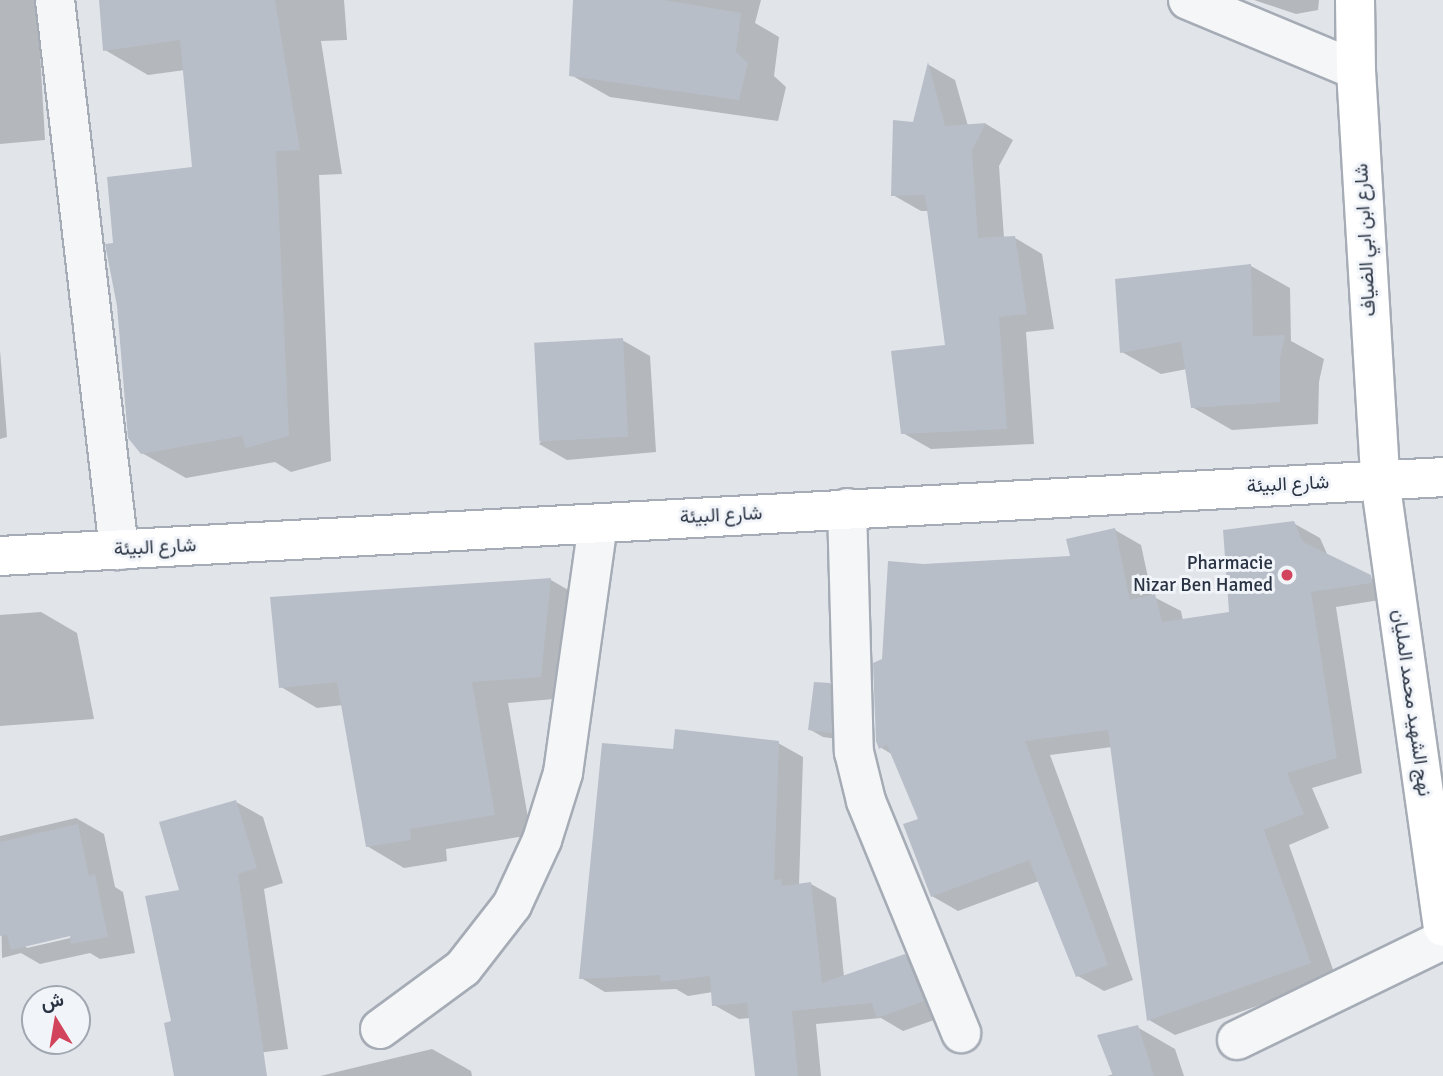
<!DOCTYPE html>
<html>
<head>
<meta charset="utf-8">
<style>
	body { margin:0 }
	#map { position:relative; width:1443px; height:1076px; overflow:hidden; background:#e1e5ea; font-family:Signika,Vazirmatn,sans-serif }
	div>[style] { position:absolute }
	.shadow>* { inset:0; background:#0003 }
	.building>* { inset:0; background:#b8bec8; transform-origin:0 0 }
	.roads { filter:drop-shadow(2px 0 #a6acb5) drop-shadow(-2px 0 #a6acb5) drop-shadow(0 2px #a6acb5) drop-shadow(0 -2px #a6acb5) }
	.street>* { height:38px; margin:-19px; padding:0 19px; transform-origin:19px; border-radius:19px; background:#f4f6f8 }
	.secondary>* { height:38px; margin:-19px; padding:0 19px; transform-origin:19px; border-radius:19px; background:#fff }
	.dots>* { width:19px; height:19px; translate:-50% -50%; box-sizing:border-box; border:4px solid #f1f4f8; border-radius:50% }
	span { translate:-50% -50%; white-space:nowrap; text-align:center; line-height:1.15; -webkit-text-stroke:6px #f1f4f8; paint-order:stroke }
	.street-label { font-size:19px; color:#293343 }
	.poi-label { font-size:19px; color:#293343 }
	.right { translate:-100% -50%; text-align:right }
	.north { position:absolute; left:21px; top:985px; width:70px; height:70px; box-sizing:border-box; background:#f1f4f8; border:2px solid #a1a7b0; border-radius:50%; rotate:349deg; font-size:19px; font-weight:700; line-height:28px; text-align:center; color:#293343 }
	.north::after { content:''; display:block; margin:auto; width:24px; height:32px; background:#d2445b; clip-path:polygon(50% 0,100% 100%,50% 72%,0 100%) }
</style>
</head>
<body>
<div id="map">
	<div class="shadow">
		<i style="clip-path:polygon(0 0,37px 0,45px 140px,0 144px)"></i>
		<i style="clip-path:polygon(101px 0,344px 0,347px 40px,321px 41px,342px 174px,319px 175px,331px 461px,291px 472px,275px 462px,186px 478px,142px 453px,115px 244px,194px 169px,185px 70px,148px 75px,105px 50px)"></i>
		<i style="clip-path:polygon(575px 0,761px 0,755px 23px,779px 37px,774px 76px,786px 87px,778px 121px,610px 97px,571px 75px)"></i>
		<i style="clip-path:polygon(1254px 0,1319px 0,1318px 10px,1296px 14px)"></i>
		<i style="clip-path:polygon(929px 65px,955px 80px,968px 126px,986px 124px,1013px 140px,999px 166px,1004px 238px,1015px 238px,1042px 254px,1054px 329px,1026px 332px,1034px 444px,931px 449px,903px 433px,947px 346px,929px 211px,921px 211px,893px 195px)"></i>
		<i style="clip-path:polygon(1251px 266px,1290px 288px,1291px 341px,1324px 359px,1319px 382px,1318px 424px,1232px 430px,1192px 407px,1187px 369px,1161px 374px,1122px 352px)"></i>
		<i style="clip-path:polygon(622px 340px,650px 356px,656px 452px,567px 460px,539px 444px)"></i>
		<i style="clip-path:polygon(0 350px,7px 437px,0 439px)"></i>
		<i style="clip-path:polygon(1293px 523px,1320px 538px,1328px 556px,1397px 592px,1398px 597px,1336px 607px,1362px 773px,1312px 788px,1329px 828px,1289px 845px,1336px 978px,1175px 1035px,1149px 1020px,1112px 747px,1050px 755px,1133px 980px,1104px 991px,1078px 976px,1039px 881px,958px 911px,932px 896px,921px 820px,893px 755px,880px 747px,883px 660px,923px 565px,1072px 558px,1115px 530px,1141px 545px,1152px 596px,1181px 611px,1183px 621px,1231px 614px)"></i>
		<i style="clip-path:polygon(551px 580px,587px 601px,577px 697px,508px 703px,531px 835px,446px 849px,447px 861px,404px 868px,367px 846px,343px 705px,317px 708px,281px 687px,272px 599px)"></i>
		<i style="clip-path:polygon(41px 612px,77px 633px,94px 719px,0 726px,0 615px)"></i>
		<i style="clip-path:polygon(830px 684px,844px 692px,845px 740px,823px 737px,809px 729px)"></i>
		<i style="clip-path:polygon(778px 743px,803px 757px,799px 885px,811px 884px,836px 898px,844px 977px,905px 955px,929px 970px,948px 1015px,903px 1031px,881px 1018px,816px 1024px,821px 1076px,756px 1076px,750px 1018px,739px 1019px,714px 1005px,713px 992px,688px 996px,676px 989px,605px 992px,581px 978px,674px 751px)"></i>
		<i style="clip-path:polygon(236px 802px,263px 817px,283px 883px,264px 889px,288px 1049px,204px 1060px,181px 891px)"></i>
		<i style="clip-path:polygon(evenodd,76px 818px,104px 834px,115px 887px,123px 892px,135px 953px,100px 959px,90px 953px,40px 964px,21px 953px,2px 958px,0 836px,76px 818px,78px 933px,79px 936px,27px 948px,24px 945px,78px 933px)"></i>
		<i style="clip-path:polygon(1137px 1027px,1175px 1049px,1184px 1076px,1107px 1076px,1114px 1074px)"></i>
		<i style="clip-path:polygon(432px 1049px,471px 1071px,472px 1076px,320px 1076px)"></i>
	</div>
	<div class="building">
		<i style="clip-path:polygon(99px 0,275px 0,300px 150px,276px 151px,289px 436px,246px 448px,242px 436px,141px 454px,128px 438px,117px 306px,105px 244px,113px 243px,107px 177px,192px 167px,180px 40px,103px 51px)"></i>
		<i style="clip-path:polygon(573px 0,664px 0,741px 13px,736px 52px,748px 63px,739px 100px,569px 76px)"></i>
		<i style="clip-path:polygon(928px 62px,945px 126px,986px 123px,972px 150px,978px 238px,1015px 236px,1027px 314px,999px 317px,1007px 429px,901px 434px,891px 351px,945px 345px,925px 195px,891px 196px,893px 120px,913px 122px)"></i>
		<i style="clip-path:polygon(1251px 264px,1253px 336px,1285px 335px,1280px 359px,1280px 402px,1191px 408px,1181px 342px,1120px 353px,1115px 279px)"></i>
		<i style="left:623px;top:338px;width:99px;height:89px;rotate:87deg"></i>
		<i style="clip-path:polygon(1294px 521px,1303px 542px,1371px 575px,1372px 583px,1311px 592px,1337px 758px,1287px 773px,1304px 814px,1264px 830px,1311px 963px,1147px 1021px,1108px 730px,1025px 741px,1108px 965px,1076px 977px,1029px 860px,931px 897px,903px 824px,918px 819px,887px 745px,879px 749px,876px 741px,873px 663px,882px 659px,888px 561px,923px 564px,1070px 556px,1066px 539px,1115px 528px,1130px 600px,1155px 594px,1162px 622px,1229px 612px,1223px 530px)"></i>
		<i style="clip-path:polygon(551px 578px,541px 677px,472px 682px,495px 815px,410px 829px,411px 840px,366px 847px,337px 682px,279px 688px,270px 597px)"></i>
		<i style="clip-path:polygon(814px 682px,830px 683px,832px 733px,808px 730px)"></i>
		<i style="clip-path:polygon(675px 729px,779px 741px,774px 880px,781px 879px,782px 886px,811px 882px,822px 983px,905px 954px,924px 1001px,877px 1018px,872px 1003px,792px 1011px,798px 1076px,755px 1076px,747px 1003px,712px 1006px,710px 976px,661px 982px,660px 975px,579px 979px,602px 743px,673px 749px)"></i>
		<i style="clip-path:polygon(236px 800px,257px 868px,238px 874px,267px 1076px,174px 1076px,164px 1023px,171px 1021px,145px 896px,179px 890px,159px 822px)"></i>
		<i style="clip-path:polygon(78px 824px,89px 876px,95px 874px,108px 937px,71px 944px,70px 936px,11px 950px,7px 935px,0 936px,0 842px)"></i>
		<i style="clip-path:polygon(1138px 1025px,1154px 1076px,1113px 1076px,1097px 1035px)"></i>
	</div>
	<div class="roads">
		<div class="street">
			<i style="left:55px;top:0;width:554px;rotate:83.36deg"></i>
			<i style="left:1188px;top:0;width:182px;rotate:22.6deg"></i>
			<i style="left:847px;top:508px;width:244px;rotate:88.4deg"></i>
			<i style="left:854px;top:752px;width:50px;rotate:76.2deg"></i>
			<i style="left:866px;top:801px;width:251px;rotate:67.7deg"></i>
			<i style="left:380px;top:1029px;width:103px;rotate:-36.3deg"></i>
			<i style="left:463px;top:968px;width:80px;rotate:-52.1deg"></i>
			<i style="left:512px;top:905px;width:72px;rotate:-65.2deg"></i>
			<i style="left:542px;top:840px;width:70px;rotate:-72.6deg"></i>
			<i style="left:563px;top:773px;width:252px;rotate:-82deg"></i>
			<i style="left:1237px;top:1040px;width:229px;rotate:-25.9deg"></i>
		</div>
		<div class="secondary">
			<i style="left:1355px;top:0;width:70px;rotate:89.2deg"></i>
			<i style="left:1356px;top:70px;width:411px;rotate:86.6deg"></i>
			<i style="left:1380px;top:480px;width:451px;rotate:82deg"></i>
			<i style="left:0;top:556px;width:1445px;rotate:-3.13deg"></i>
		</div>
	</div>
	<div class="dots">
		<i style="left:1287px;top:575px;background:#d2445b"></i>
	</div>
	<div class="street-label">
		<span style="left:1366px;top:240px;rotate:-93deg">شارع ابن ابي الضياف</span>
		<span style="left:1288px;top:485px;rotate:-3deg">شارع البيئة</span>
		<span style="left:721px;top:516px;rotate:-3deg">شارع البيئة</span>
		<span style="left:155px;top:548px;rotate:-3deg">شارع البيئة</span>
		<span style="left:1411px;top:703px;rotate:82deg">نهج الشهيد محمد المليان</span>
	</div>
	<div class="poi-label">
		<span class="right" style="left:1273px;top:575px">Pharmacie<br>Nizar Ben Hamed</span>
	</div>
	<div class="north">ش</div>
</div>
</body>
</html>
